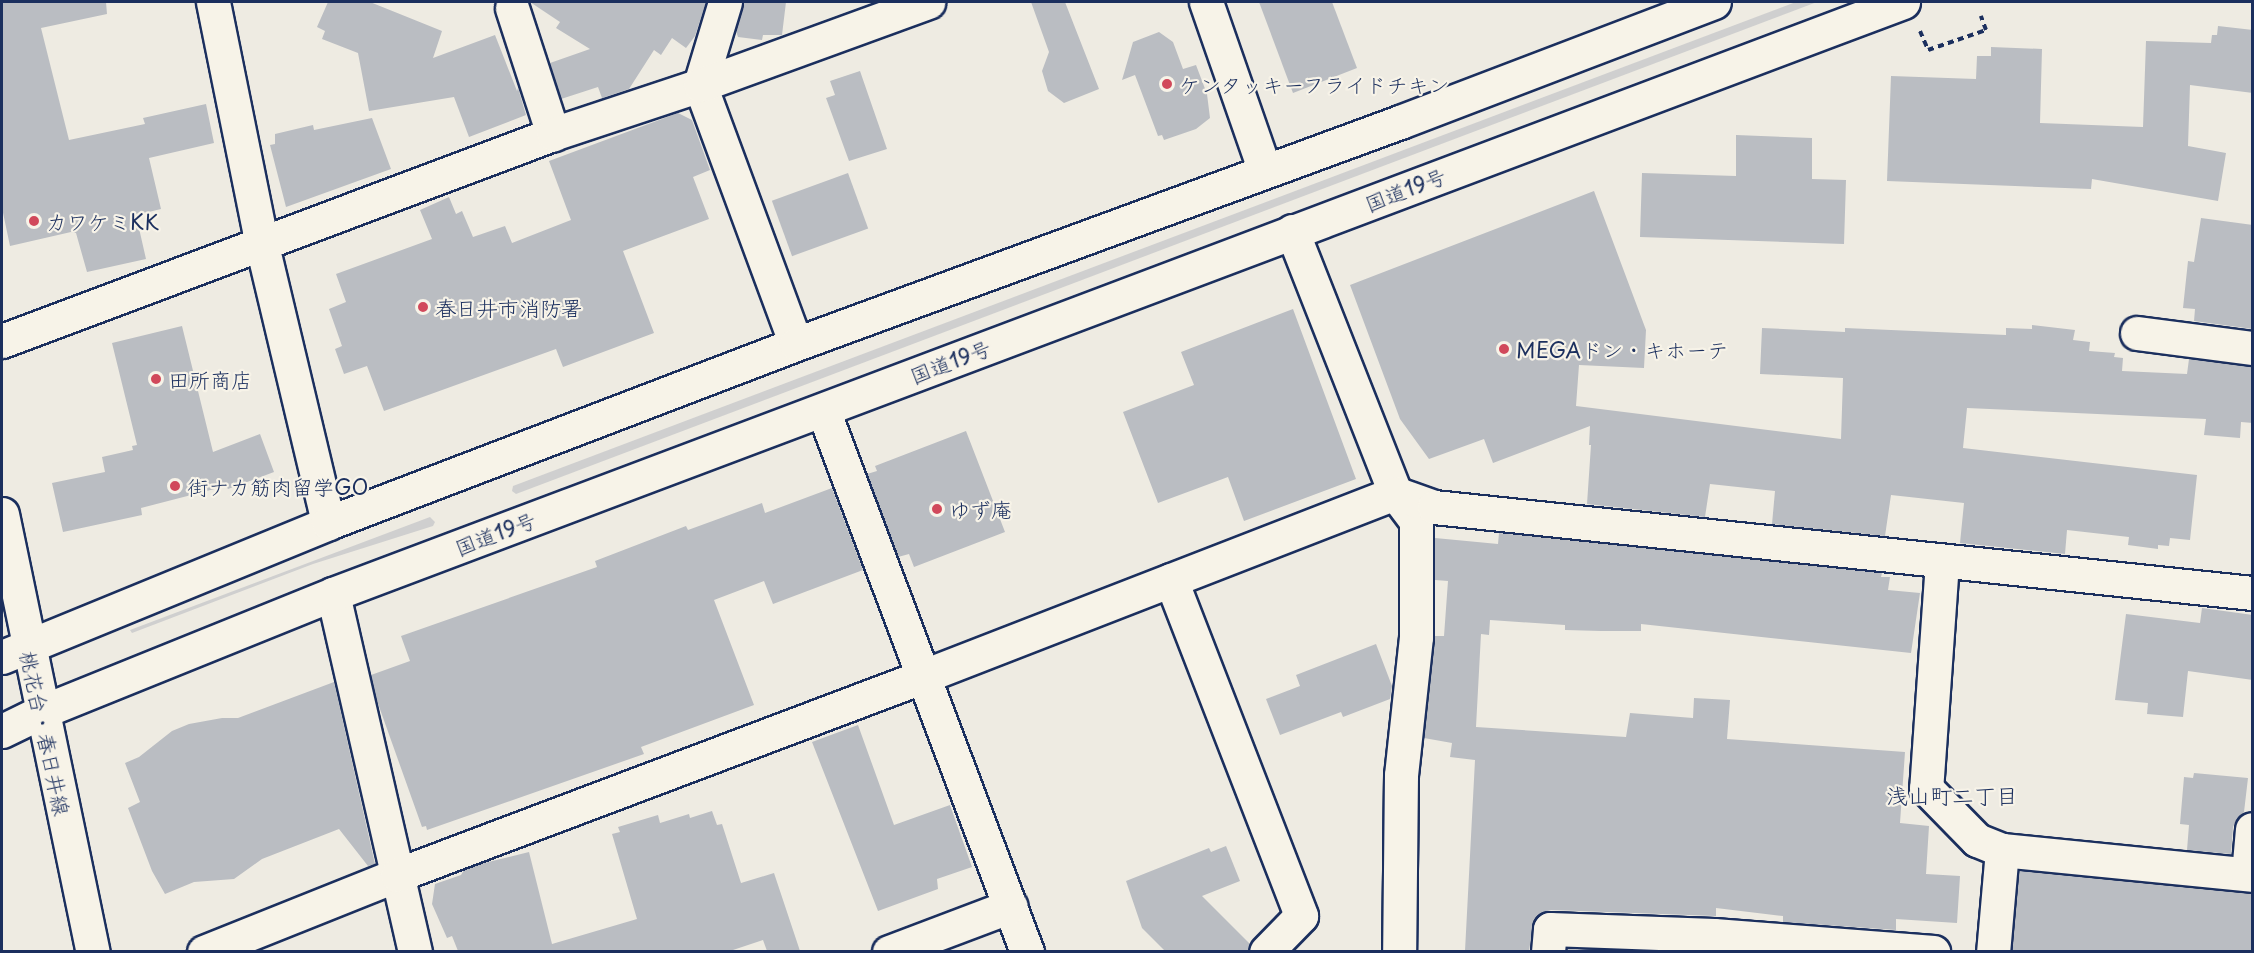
<!DOCTYPE html>
<html>
<head>
<meta charset="utf-8">
<style>
	body { margin:0 }
	#map { position:relative; width:2254px; height:953px; overflow:hidden; background:#eeebe2; font-family:"Playpen Sans","Klee One",sans-serif }
	div>[style] { position:absolute }
	.green>* { inset:0; background:#cfcfcf }
	.building>* { inset:0; background:#babdc2; transform-origin:0 0 }
	.path>* { height:4px; margin-top:-2px; transform-origin:0; background:repeating-linear-gradient(90deg,#1b2f5e 0 6px,transparent 0 10.5px) }
	.roads { filter:drop-shadow(2px 0 #1b2f5e) drop-shadow(-2px 0 #1b2f5e) drop-shadow(0 2px #1b2f5e) drop-shadow(0 -2px #1b2f5e) }
	.minor>* { height:33px; margin:-16.5px; padding:0 16.5px; transform-origin:16.5px; border-radius:16.5px; background:#f7f3e8 }
	.tertiary>* { height:33px; margin:-16.5px; padding:0 16.5px; transform-origin:16.5px; border-radius:16.5px; background:#f7f3e8 }
	.trunk>* { height:33px; margin:-16.5px; padding:0 16.5px; transform-origin:16.5px; border-radius:16.5px; background:#f7f3e8 }
	.dots>* { width:16px; height:16px; translate:-50% -50%; box-sizing:border-box; border:3px solid #f7f3e8; border-radius:50% }
	span { translate:-50% -50%; white-space:nowrap; text-align:center; line-height:1.15; -webkit-text-stroke:4.5px #f7f3e8; paint-order:stroke }
	.poi-label { font-size:21px; color:#1b2f5e }
	.left { translate:0 -50%; text-align:left }
	.street-label { font-size:21px; color:#1b2f5e }
	.neighbourhood-label { font-size:22px; color:#1b2f5e }
	.frame { position:absolute; inset:0; border:3px solid #1b2f5e; pointer-events:none }
</style>
</head>
<body>
<div id="map">
	<div class="green">
		<i style="clip-path:polygon(1796px 2px,1817px 2px,516px 494px,512px 491px,513px 486px)"></i>
		<i style="clip-path:polygon(430px 517px,435px 522px,433px 526px,313px 564px,132px 633px,130px 630px)"></i>
	</div>
	<div class="building">
		<i style="clip-path:polygon(2px 2px,106px 2px,107px 14px,41px 28px,69px 140px,145px 124px,143px 118px,206px 104px,214px 143px,149px 158px,161px 209px,136px 215px,146px 259px,87px 272px,76px 233px,71px 232px,10px 246px,2px 208px)"></i>
		<i style="clip-path:polygon(328px 2px,370px 2px,442px 31px,433px 58px,495px 35px,517px 91px,518px 88px,526px 115px,469px 137px,454px 97px,369px 111px,358px 53px,322px 39px,325px 31px,317px 27px)"></i>
		<i style="clip-path:polygon(530px 2px,529px 2px,706px 2px,695px 36px,686px 48px,672px 38px,661px 55px,654px 50px,629px 89px,602px 98px,598px 87px,561px 99px,550px 63px,590px 49px,556px 28px,560px 22px)"></i>
		<i style="clip-path:polygon(743px 2px,786px 2px,782px 35px,763px 35px,762px 40px,738px 37px,736px 31px)"></i>
		<i style="clip-path:polygon(1031px 2px,1065px 2px,1099px 89px,1064px 103px,1048px 91px,1042px 71px,1049px 52px)"></i>
		<i style="clip-path:polygon(1259px 2px,1332px 2px,1357px 68px,1293px 93px)"></i>
		<i style="clip-path:polygon(2218px 26px,2253px 30px,2253px 93px,2190px 85px,2188px 146px,2226px 153px,2218px 201px,2092px 179px,2091px 189px,1887px 181px,1891px 76px,1976px 79px,1977px 56px,1991px 56px,1991px 47px,2042px 49px,2040px 123px,2143px 127px,2146px 41px,2211px 43px,2212px 35px,2217px 35px)"></i>
		<i style="clip-path:polygon(1159px 32px,1173px 42px,1183px 69px,1196px 65px,1207px 94px,1210px 118px,1196px 129px,1164px 140px,1162px 135px,1158px 136px,1135px 75px,1122px 80px,1133px 42px)"></i>
		<i style="clip-path:polygon(860px 71px,887px 149px,849px 161px,826px 98px,835px 95px,830px 81px)"></i>
		<i style="clip-path:polygon(678px 113px,692px 120px,710px 170px,693px 177px,709px 219px,623px 251px,654px 333px,563px 367px,556px 349px,384px 411px,367px 366px,344px 374px,335px 349px,342px 346px,329px 309px,346px 302px,336px 274px,432px 239px,420px 210px,449px 197px,456px 214px,462px 211px,473px 237px,505px 226px,512px 243px,571px 220px,549px 161px)"></i>
		<i style="clip-path:polygon(372px 118px,391px 169px,286px 207px,270px 145px,275px 144px,275px 134px,313px 125px,314px 130px)"></i>
		<i style="clip-path:polygon(1736px 135px,1812px 138px,1812px 179px,1846px 180px,1844px 244px,1640px 237px,1642px 173px,1736px 176px)"></i>
		<i style="left:848px;top:173px;width:59px;height:81px;rotate:70deg"></i>
		<i style="clip-path:polygon(1594px 191px,1646px 330px,1644px 368px,1579px 365px,1576px 406px,1841px 439px,1843px 378px,1760px 374px,1762px 328px,1845px 332px,1845px 328px,2006px 335px,2006px 328px,2032px 329px,2032px 325px,2075px 330px,2073px 340px,2090px 342px,2089px 351px,2115px 353px,2114px 357px,2123px 358px,2122px 371px,2187px 374px,2189px 359px,2253px 366px,2253px 423px,2241px 422px,2240px 438px,2204px 435px,2206px 419px,1967px 408px,1963px 448px,2197px 475px,2190px 540px,2170px 538px,2169px 546px,2158px 545px,2158px 549px,2128px 545px,2129px 537px,2067px 530px,2065px 554px,1960px 543px,1964px 503px,1891px 495px,1885px 536px,1772px 524px,1775px 491px,1710px 484px,1705px 517px,1587px 504px,1591px 445px,1589px 445px,1590px 426px,1493px 463px,1484px 439px,1429px 459px,1400px 419px,1350px 285px)"></i>
		<i style="clip-path:polygon(2201px 218px,2253px 225px,2253px 329px,2194px 321px,2195px 309px,2183px 308px,2188px 261px,2194px 262px)"></i>
		<i style="clip-path:polygon(1293px 309px,1356px 479px,1244px 521px,1228px 477px,1158px 503px,1123px 412px,1194px 385px,1181px 352px)"></i>
		<i style="clip-path:polygon(182px 326px,213px 452px,260px 434px,274px 472px,228px 489px,226px 486px,141px 508px,142px 515px,63px 532px,52px 483px,105px 472px,102px 457px,133px 450px,132px 446px,137px 445px,112px 343px)"></i>
		<i style="clip-path:polygon(966px 431px,1005px 532px,914px 567px,909px 554px,898px 557px,867px 474px,877px 471px,875px 466px)"></i>
		<i style="clip-path:polygon(832px 488px,863px 570px,773px 604px,764px 581px,714px 600px,754px 705px,641px 747px,644px 754px,427px 830px,426px 826px,422px 827px,376px 698px,371px 675px,410px 661px,401px 636px,597px 567px,595px 561px,686px 526px,688px 530px,762px 503px,765px 513px)"></i>
		<i style="clip-path:polygon(1499px 533px,1882px 573px,1881px 577px,1890px 577px,1888px 590px,1920px 593px,1911px 653px,1641px 624px,1641px 631px,1601px 631px,1565px 630px,1565px 625px,1490px 620px,1489px 635px,1481px 634px,1476px 727px,1626px 737px,1630px 713px,1693px 718px,1694px 698px,1730px 700px,1727px 739px,1905px 752px,1900px 823px,1929px 826px,1926px 874px,1960px 876px,1957px 923px,1896px 919px,1896px 930px,1783px 922px,1783px 916px,1716px 908px,1716px 916px,1551px 910px,1541px 913px,1534px 919px,1529px 951px,1465px 951px,1475px 760px,1450px 757px,1452px 743px,1424px 738px,1435px 636px,1444px 636px,1448px 581px,1435px 580px,1435px 538px,1498px 544px)"></i>
		<i style="clip-path:polygon(2202px 608px,2253px 615px,2253px 680px,2188px 671px,2183px 717px,2147px 714px,2148px 703px,2115px 700px,2126px 614px,2200px 623px)"></i>
		<i style="clip-path:polygon(1376px 644px,1392px 686px,1390px 699px,1343px 717px,1341px 712px,1280px 735px,1266px 699px,1300px 686px,1296px 675px)"></i>
		<i style="clip-path:polygon(334px 682px,375px 864px,368px 866px,339px 829px,262px 859px,234px 879px,194px 882px,165px 894px,152px 871px,128px 808px,140px 802px,125px 763px,139px 757px,172px 731px,189px 724px,222px 718px,238px 718px)"></i>
		<i style="clip-path:polygon(858px 725px,894px 825px,950px 805px,972px 867px,937px 879px,938px 889px,878px 911px,812px 742px)"></i>
		<i style="clip-path:polygon(2194px 773px,2248px 778px,2244px 812px,2237px 818px,2233px 827px,2231px 854px,2187px 850px,2189px 825px,2180px 824px,2184px 777px,2193px 778px)"></i>
		<i style="clip-path:polygon(712px 811px,717px 825px,722px 824px,741px 883px,774px 873px,800px 951px,767px 951px,763px 940px,730px 951px,458px 951px,452px 936px,447px 938px,432px 904px,435px 884px,461px 875px,464px 870px,480px 864px,529px 852px,552px 944px,637px 919px,612px 834px,620px 832px,618px 827px,658px 815px,660px 823px,689px 814px,690px 818px)"></i>
		<i style="clip-path:polygon(1226px 846px,1240px 881px,1202px 896px,1250px 944px,1248px 951px,1165px 951px,1142px 928px,1126px 881px,1209px 848px,1211px 852px)"></i>
		<i style="clip-path:polygon(2019px 871px,2253px 893px,2253px 951px,2012px 951px)"></i>
		<i style="clip-path:polygon(1567px 948px,1652px 951px,1567px 951px)"></i>
	</div>
	<div class="path">
		<i style="left:1920px;top:31px;width:21px;rotate:67deg"></i>
		<i style="left:1928px;top:50px;width:61px;rotate:-19deg"></i>
		<i style="left:1986px;top:30px;width:15px;rotate:-110deg"></i>
	</div>
	<div class="roads">
		<div class="minor">
			<i style="left:213px;top:2px;width:248px;rotate:78.6deg"></i>
			<i style="left:262px;top:245px;width:286px;rotate:76.6deg"></i>
			<i style="left:725px;top:2px;width:87px;rotate:106.8deg"></i>
			<i style="left:700px;top:85px;width:276px;rotate:69.7deg"></i>
			<i style="left:1206px;top:2px;width:179px;rotate:70.8deg"></i>
			<i style="left:512px;top:8px;width:133px;rotate:72deg"></i>
			<i style="left:1292px;top:231px;width:282px;rotate:68.5deg"></i>
			<i style="left:1395px;top:493px;width:35px;rotate:53deg"></i>
			<i style="left:1416px;top:521px;width:116px;rotate:90deg"></i>
			<i style="left:1416px;top:637px;width:139px;rotate:96.2deg"></i>
			<i style="left:1401px;top:775px;width:177px;rotate:90.6deg"></i>
			<i style="left:2137px;top:333px;width:116px;rotate:7.4deg"></i>
			<i style="left:2px;top:341px;width:589px;rotate:-20.59deg"></i>
			<i style="left:553px;top:134px;width:155px;rotate:-18.4deg"></i>
			<i style="left:700px;top:85px;width:243px;rotate:-20deg"></i>
			<i style="left:823px;top:410px;width:579px;rotate:69.37deg"></i>
			<i style="left:1942px;top:562px;width:227px;rotate:94deg"></i>
			<i style="left:1926px;top:788px;width:73px;rotate:45.6deg"></i>
			<i style="left:1977px;top:840px;width:27px;rotate:22deg"></i>
			<i style="left:2002px;top:850px;width:102px;rotate:95deg"></i>
			<i style="left:1171px;top:580px;width:360px;rotate:68.8deg"></i>
			<i style="left:1301px;top:916px;width:50px;rotate:134.2deg"></i>
			<i style="left:333px;top:594px;width:367px;rotate:77.1deg"></i>
			<i style="left:2002px;top:850px;width:251px;rotate:5.7deg"></i>
			<i style="left:2248px;top:874px;width:45px;rotate:-84.9deg"></i>
			<i style="left:204px;top:952px;width:208px;rotate:-21.8deg"></i>
			<i style="left:397px;top:875px;width:563px;rotate:-20.69deg"></i>
			<i style="left:924px;top:676px;width:505px;rotate:-21.23deg"></i>
			<i style="left:1395px;top:493px;width:41px;rotate:19.7deg"></i>
			<i style="left:1434px;top:507px;width:823px;rotate:6deg"></i>
			<i style="left:889px;top:952px;width:130px;rotate:-20.7deg"></i>
			<i style="left:1548px;top:952px;width:23px;rotate:-85deg"></i>
			<i style="left:1550px;top:929px;width:164px;rotate:2.1deg"></i>
			<i style="left:1714px;top:935px;width:220px;rotate:4.4deg"></i>
		</div>
		<div class="tertiary">
			<i style="left:2px;top:514px;width:447px;rotate:78.3deg"></i>
		</div>
		<div class="trunk">
			<i style="left:2px;top:657px;width:352px;rotate:-22.3deg"></i>
			<i style="left:328px;top:523px;width:501px;rotate:-20.93deg"></i>
			<i style="left:796px;top:344px;width:644px;rotate:-20.18deg"></i>
			<i style="left:1400px;top:122px;width:336px;rotate:-20.9deg"></i>
			<i style="left:2px;top:731px;width:43px;rotate:-26deg"></i>
			<i style="left:41px;top:712px;width:315px;rotate:-22deg"></i>
			<i style="left:333px;top:594px;width:1678px;rotate:-20.66deg"></i>
		</div>
	</div>
	<div class="dots">
		<i style="left:1167px;top:84px;background:#d1495b"></i>
		<i style="left:34px;top:221px;background:#d1495b"></i>
		<i style="left:423px;top:307px;background:#d1495b"></i>
		<i style="left:1504px;top:349px;background:#d1495b"></i>
		<i style="left:156px;top:379px;background:#d1495b"></i>
		<i style="left:175px;top:486px;background:#d1495b"></i>
		<i style="left:937px;top:509px;background:#d1495b"></i>
	</div>
	<div class="poi-label">
		<span class="left" style="left:1179px;top:84px">ケンタッキーフライドチキン</span>
		<span class="left" style="left:46px;top:221px">カワケミKK</span>
		<span class="left" style="left:435px;top:307px">春日井市消防署</span>
		<span class="left" style="left:1516px;top:349px">MEGAドン・キホーテ</span>
		<span class="left" style="left:168px;top:379px">田所商店</span>
		<span class="left" style="left:187px;top:486px">街ナカ筋肉留学GO</span>
		<span class="left" style="left:949px;top:509px">ゆず庵</span>
	</div>
	<div class="street-label">
		<span style="left:1405px;top:189px;rotate:-21deg">国道19号</span>
		<span style="left:950px;top:361px;rotate:-21deg">国道19号</span>
		<span style="left:495px;top:533px;rotate:-21deg">国道19号</span>
		<span style="left:46px;top:733px;rotate:78deg">桃花台・春日井線</span>
	</div>
	<div class="neighbourhood-label">
		<span style="left:1952px;top:795px">浅山町二丁目</span>
	</div>
	<div class="frame"></div>
</div>
</body>
</html>
